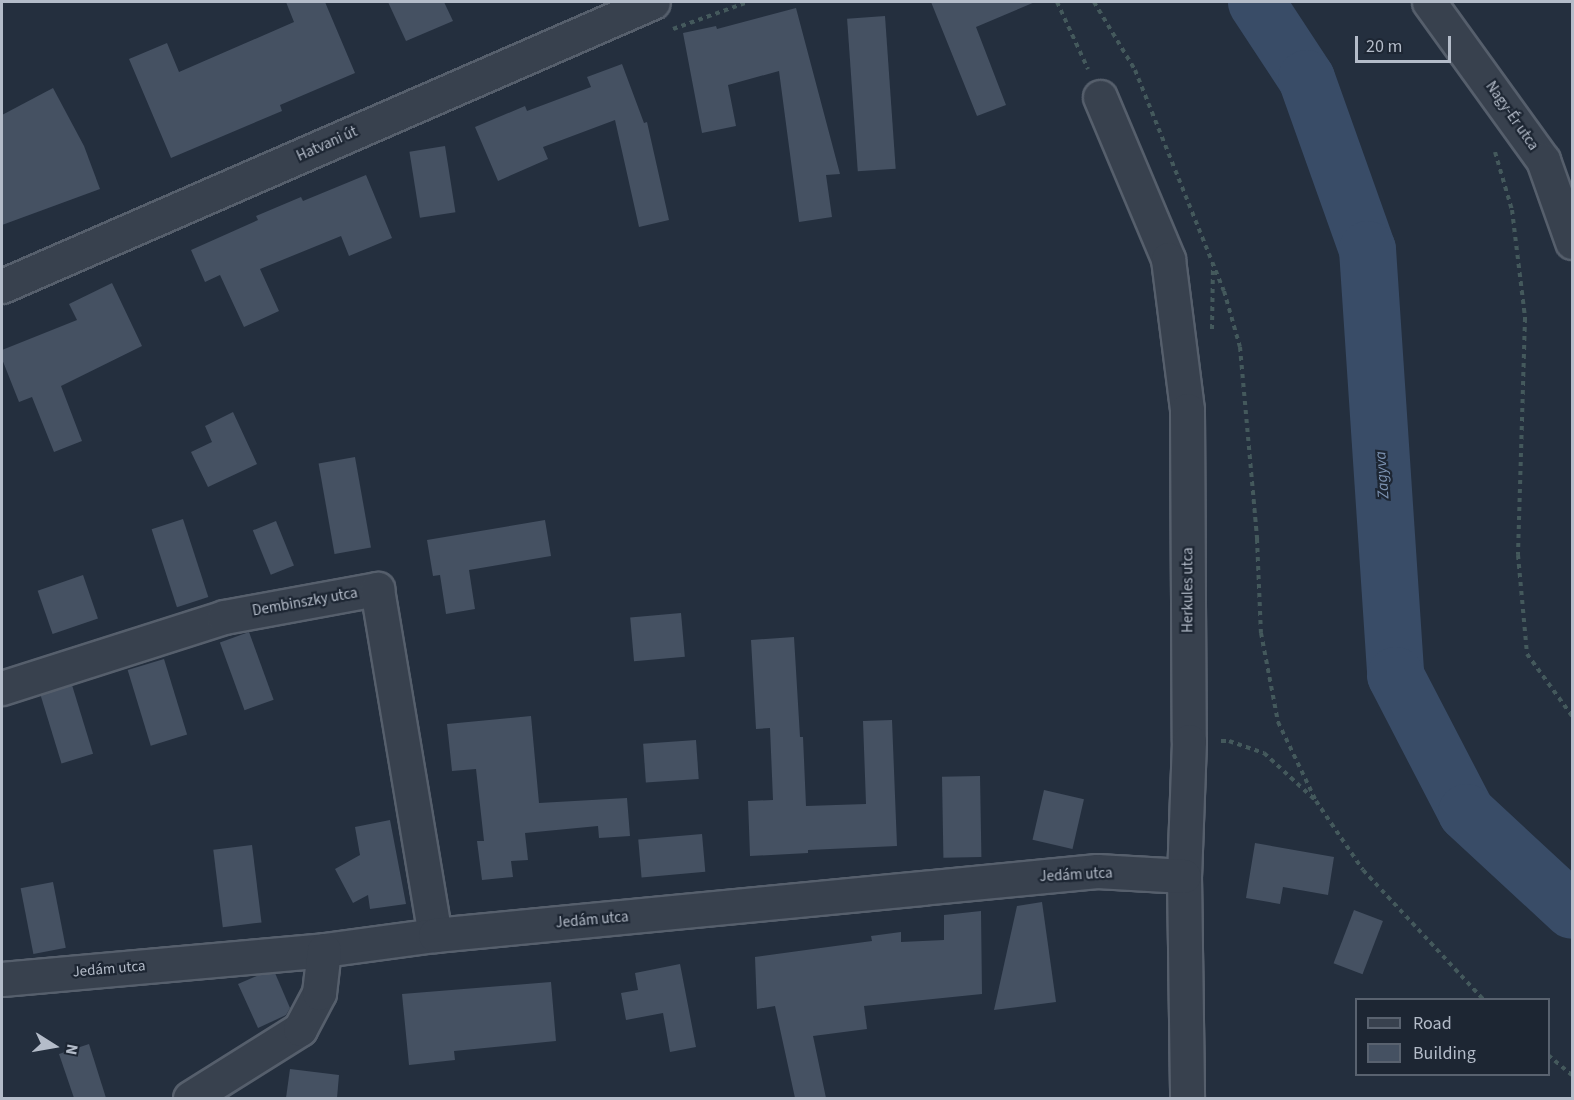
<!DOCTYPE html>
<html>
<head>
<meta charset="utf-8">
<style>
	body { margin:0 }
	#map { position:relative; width:1574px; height:1100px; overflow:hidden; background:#242f3e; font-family:"Source Sans 3",sans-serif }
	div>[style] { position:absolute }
	.river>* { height:57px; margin:-28.5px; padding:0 28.5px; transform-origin:28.5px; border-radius:28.5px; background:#394c67 }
	.building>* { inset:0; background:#455162; transform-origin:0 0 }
	.path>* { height:4px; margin-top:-2px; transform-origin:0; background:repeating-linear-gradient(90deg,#44595c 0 4.5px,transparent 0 9px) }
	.roads { filter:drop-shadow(2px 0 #565f6c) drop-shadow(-2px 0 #565f6c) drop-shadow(0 2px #565f6c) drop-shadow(0 -2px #565f6c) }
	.minor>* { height:33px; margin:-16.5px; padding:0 16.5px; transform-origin:16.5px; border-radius:16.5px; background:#38414e }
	span { translate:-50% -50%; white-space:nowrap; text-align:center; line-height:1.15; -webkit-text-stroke:4.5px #1d2633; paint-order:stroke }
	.street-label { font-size:15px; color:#b4bcc9 }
	.water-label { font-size:16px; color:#7c92b1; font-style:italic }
	.frame { position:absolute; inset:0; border:3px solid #b4bcc9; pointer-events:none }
	.legend { position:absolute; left:1355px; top:998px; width:195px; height:78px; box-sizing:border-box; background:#1d2633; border:2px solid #59626f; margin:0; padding:8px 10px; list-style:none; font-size:18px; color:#b4bcc9 }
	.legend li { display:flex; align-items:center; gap:12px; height:30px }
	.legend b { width:30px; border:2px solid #59626f }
	.north { position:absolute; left:24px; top:1016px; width:60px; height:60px; -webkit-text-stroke:4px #1d2633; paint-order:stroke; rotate:101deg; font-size:16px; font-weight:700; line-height:24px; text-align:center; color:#b4bcc9 }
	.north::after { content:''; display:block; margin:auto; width:21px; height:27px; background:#b4bcc9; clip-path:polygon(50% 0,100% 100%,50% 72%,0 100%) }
	.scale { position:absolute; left:1355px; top:36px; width:96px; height:27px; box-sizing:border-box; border:3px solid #b4bcc9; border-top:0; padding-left:8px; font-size:18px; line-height:21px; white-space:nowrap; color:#b4bcc9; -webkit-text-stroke:4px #1d2633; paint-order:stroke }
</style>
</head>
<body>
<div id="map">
	<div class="river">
		<i style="left:1256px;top:2px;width:91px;rotate:56.7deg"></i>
		<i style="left:1306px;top:78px;width:182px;rotate:70.4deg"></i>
		<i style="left:1367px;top:249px;width:427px;rotate:86.2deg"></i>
		<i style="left:1395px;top:675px;width:154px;rotate:62.6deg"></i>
		<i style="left:1466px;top:812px;width:144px;rotate:42.8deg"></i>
	</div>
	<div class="building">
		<i style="clip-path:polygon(286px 2px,325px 2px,355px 73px,280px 105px,282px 111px,171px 158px,129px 59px,167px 43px,179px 72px,294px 22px)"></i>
		<i style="clip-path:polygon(388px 2px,444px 2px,453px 21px,406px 41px)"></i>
		<i style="clip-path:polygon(931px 2px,1035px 2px,976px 27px,1006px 105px,977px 116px)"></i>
		<i style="clip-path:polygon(796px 8px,840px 174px,826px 175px,832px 217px,799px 222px,779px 71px,728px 85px,736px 126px,702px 133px,683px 33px,716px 26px,717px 29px)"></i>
		<i style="left:885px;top:16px;width:153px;height:38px;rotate:86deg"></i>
		<i style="clip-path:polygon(622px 64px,644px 123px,647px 122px,669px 220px,639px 227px,615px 120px,543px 147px,548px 159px,498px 181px,475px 127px,525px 106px,527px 111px,591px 87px,587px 77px)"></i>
		<i style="clip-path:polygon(53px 88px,84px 146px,100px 189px,2px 225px,2px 115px)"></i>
		<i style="left:445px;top:146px;width:67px;height:36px;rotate:81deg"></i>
		<i style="clip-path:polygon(366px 175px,392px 238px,349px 256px,341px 236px,260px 269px,279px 311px,244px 327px,220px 275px,205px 282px,191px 250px,258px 220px,256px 216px,301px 197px,303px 201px)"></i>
		<i style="clip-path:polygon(112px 283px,142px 346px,61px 386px,82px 441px,54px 452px,32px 397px,19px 402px,2px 359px,2px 350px,77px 320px,69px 304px)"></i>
		<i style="clip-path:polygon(233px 412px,257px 464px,208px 487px,191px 452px,212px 442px,205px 426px)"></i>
		<i style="left:355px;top:457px;width:92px;height:37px;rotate:80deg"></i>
		<i style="left:183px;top:519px;width:82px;height:33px;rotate:72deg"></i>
		<i style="clip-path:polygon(545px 520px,551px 556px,469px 570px,475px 609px,446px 614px,440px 575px,433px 576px,427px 540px)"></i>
		<i style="left:276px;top:521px;width:48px;height:25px;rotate:68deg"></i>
		<i style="left:83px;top:575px;width:46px;height:48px;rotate:71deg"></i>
		<i style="left:681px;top:613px;width:44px;height:51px;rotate:85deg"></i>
		<i style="left:249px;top:632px;width:72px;height:31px;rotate:70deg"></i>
		<i style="clip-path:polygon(794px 637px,800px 737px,803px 737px,806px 806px,866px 804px,863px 721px,892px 720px,897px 846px,808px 850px,808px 853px,750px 856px,748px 801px,773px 800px,770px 728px,756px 729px,751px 640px)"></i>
		<i style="left:164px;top:659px;width:79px;height:38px;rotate:73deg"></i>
		<i style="left:72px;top:685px;width:72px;height:33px;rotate:73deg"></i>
		<i style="clip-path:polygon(531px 716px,539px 803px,627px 798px,630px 836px,599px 838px,598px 826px,525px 833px,528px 860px,511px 861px,513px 877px,482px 880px,477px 841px,484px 841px,476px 769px,452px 771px,447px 724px)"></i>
		<i style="left:696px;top:740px;width:39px;height:53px;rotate:86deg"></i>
		<i style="left:980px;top:776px;width:81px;height:38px;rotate:89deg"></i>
		<i style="left:1044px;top:790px;width:41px;height:51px;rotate:13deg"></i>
		<i style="clip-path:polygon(390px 820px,406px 904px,370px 909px,368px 895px,353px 903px,335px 869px,360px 855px,355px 827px)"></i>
		<i style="left:702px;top:834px;width:38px;height:64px;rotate:85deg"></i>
		<i style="clip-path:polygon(1255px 843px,1334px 857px,1328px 895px,1283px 887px,1280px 904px,1246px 898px)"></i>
		<i style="left:252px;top:845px;width:78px;height:39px;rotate:83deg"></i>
		<i style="left:53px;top:882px;width:67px;height:33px;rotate:79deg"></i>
		<i style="clip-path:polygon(1042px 902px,1056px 1002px,994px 1010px,1017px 906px)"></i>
		<i style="left:1354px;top:910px;width:31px;height:57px;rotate:21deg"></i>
		<i style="clip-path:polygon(981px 911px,982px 994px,864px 1006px,867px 1029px,813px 1036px,826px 1098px,795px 1098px,775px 1006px,757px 1009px,755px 957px,872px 941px,871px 936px,901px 932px,901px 942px,944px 940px,944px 915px)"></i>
		<i style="clip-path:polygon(680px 964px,696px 1047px,670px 1052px,663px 1013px,626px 1020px,621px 993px,638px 990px,635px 973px)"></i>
		<i style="clip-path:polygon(275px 973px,290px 1008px,286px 1015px,258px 1028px,238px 984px,259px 975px)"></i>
		<i style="clip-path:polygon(551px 982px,556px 1041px,454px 1051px,455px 1060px,409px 1065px,402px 994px)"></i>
		<i style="clip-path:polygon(89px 1044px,106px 1098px,74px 1098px,59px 1054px)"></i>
		<i style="clip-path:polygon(290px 1069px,339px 1075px,337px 1098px,286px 1098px)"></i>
	</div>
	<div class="path">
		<i style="left:1057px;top:2px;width:74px;rotate:65.2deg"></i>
		<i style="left:1094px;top:2px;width:79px;rotate:58.9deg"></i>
		<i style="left:1135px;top:70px;width:238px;rotate:68.1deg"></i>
		<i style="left:1224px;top:291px;width:58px;rotate:74.1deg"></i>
		<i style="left:1240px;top:347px;width:193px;rotate:84.9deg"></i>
		<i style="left:1257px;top:539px;width:94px;rotate:87.6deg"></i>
		<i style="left:1261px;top:633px;width:91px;rotate:79.2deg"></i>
		<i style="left:1278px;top:722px;width:88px;rotate:64.3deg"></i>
		<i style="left:1316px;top:801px;width:83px;rotate:55.7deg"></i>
		<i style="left:1363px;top:870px;width:178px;rotate:47.1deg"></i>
		<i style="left:673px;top:29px;width:80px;rotate:-19.8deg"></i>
		<i style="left:1495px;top:152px;width:60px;rotate:73.7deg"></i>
		<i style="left:1512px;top:210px;width:109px;rotate:83.1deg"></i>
		<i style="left:1525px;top:318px;width:237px;rotate:91.7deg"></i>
		<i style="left:1518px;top:555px;width:99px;rotate:84.8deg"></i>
		<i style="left:1527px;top:654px;width:77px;rotate:54deg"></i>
		<i style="left:1212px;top:329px;width:64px;rotate:-89.1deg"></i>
		<i style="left:1221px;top:741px;width:8px"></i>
		<i style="left:1229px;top:741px;width:37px;rotate:19deg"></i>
		<i style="left:1264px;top:753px;width:68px;rotate:42.6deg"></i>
		<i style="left:1548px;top:1055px;width:31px;rotate:40deg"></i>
	</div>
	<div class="roads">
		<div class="minor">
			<i style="left:1429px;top:2px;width:195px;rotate:54.2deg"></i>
			<i style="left:1543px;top:160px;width:87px;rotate:70.5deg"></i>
			<i style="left:1100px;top:97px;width:176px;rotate:67.2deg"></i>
			<i style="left:1168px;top:259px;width:152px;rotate:82.8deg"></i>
			<i style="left:1187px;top:410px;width:331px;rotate:89.7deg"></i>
			<i style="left:1189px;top:741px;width:135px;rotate:92.1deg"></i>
			<i style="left:1184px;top:876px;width:222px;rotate:89.2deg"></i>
			<i style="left:2px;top:286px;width:710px;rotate:-23.57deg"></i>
			<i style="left:2px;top:688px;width:233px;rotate:-17.7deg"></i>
			<i style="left:224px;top:617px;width:156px;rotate:-10.4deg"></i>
			<i style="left:377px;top:589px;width:351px;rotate:80.5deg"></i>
			<i style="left:2px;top:979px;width:323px;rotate:-5.1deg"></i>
			<i style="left:324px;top:950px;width:112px;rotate:-7.7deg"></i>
			<i style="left:435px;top:935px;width:665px;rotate:-5.52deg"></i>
			<i style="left:1097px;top:871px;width:87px;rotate:3.3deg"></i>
			<i style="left:190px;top:1098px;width:130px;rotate:-32.1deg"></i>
			<i style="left:300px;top:1029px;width:41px;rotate:-62.2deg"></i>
			<i style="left:319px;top:993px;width:43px;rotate:-83.4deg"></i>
		</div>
	</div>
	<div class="street-label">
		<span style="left:1512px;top:116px;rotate:55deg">Nagy-Ér utca</span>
		<span style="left:327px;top:144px;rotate:-24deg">Hatvani út</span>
		<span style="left:1188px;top:590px;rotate:-90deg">Herkules utca</span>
		<span style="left:305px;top:602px;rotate:-10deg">Dembinszky utca</span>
		<span style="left:1076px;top:875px;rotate:-3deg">Jedám utca</span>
		<span style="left:592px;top:920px;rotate:-5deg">Jedám utca</span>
		<span style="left:109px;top:969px;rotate:-5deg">Jedám utca</span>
	</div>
	<div class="water-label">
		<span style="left:1382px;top:475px;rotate:-94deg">Zagyva</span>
	</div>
	<div class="frame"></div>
	<ul class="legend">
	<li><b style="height:8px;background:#38414e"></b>Road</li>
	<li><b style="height:16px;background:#455162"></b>Building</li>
	</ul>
	<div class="north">N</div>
	<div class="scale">20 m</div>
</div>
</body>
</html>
